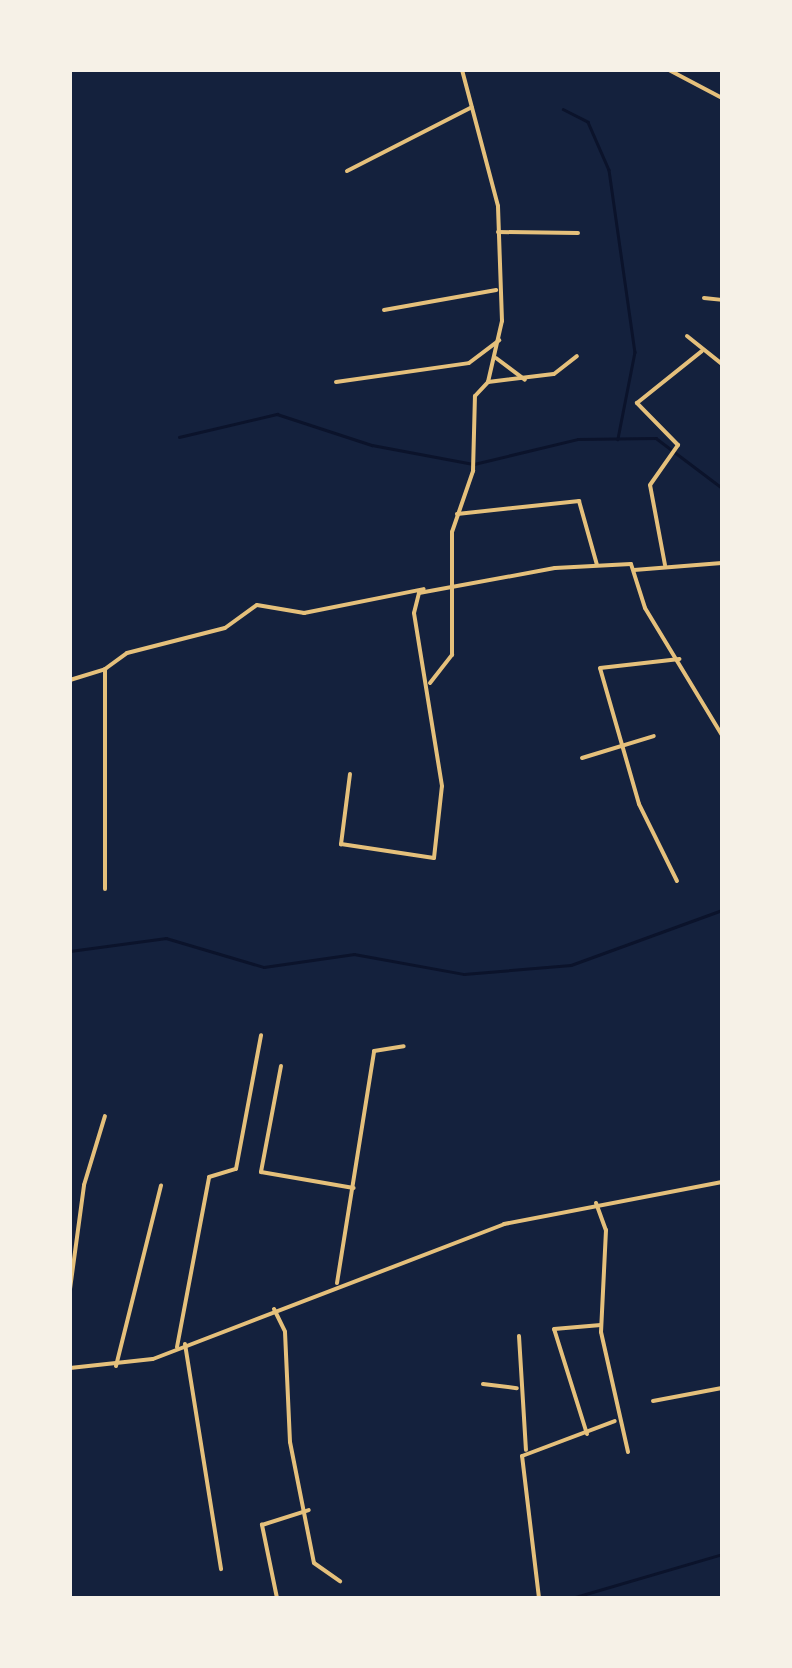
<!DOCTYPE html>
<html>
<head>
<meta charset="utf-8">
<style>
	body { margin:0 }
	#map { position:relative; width:792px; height:1668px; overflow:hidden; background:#14213d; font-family:"Noto Sans",sans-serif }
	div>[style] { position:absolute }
	.stream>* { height:2.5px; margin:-1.25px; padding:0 1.25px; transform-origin:1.25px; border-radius:1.25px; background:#0b132b }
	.minor>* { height:4px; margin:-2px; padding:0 2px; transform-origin:2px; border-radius:2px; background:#e5c07b }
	span { translate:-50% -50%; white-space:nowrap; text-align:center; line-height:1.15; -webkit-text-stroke:8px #f6f1e7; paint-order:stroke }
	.frame { position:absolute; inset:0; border:72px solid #f6f1e7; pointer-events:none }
</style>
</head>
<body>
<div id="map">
	<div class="stream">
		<i style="left:563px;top:109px;width:28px;rotate:27deg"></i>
		<i style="left:588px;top:122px;width:52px;rotate:66.4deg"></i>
		<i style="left:609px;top:170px;width:184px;rotate:81.9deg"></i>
		<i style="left:635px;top:352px;width:89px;rotate:101.1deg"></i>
		<i style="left:179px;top:437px;width:101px;rotate:-13.2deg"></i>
		<i style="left:277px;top:414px;width:100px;rotate:18.1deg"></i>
		<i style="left:372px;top:445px;width:104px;rotate:10.6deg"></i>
		<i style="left:474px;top:464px;width:107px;rotate:-13.5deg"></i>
		<i style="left:578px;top:439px;width:78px;rotate:-0.7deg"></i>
		<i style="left:656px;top:438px;width:83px;rotate:37.1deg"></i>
		<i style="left:70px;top:951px;width:97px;rotate:-7.7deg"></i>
		<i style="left:166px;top:938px;width:102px;rotate:16.5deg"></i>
		<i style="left:264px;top:967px;width:91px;rotate:-8.2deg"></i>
		<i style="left:354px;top:954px;width:112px;rotate:10.3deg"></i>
		<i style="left:464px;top:974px;width:107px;rotate:-4.8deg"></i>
		<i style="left:571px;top:965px;width:161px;rotate:-20deg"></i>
		<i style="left:572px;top:1598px;width:156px;rotate:-16.3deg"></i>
	</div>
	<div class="minor">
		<i style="left:669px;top:70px;width:60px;rotate:27.8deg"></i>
		<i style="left:347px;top:171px;width:140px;rotate:-27.1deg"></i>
		<i style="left:498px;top:232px;width:80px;rotate:0.7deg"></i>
		<i style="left:704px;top:298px;width:18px;rotate:6deg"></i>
		<i style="left:384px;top:310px;width:114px;rotate:-10.1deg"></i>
		<i style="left:687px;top:336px;width:45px;rotate:38.7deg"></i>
		<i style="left:496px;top:358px;width:36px;rotate:37deg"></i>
		<i style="left:336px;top:382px;width:134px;rotate:-8.1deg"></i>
		<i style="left:469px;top:363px;width:38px;rotate:-37deg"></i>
		<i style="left:488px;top:382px;width:66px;rotate:-6.9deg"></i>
		<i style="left:554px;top:374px;width:29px;rotate:-38deg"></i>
		<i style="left:457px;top:514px;width:123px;rotate:-6.1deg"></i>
		<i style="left:579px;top:501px;width:66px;rotate:74.3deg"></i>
		<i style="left:665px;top:565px;width:81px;rotate:-100.6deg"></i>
		<i style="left:650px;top:485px;width:49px;rotate:-55deg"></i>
		<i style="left:678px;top:445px;width:59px;rotate:-134.3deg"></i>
		<i style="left:637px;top:403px;width:83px;rotate:-38.7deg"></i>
		<i style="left:634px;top:570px;width:88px;rotate:-4.5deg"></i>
		<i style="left:70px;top:680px;width:37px;rotate:-17deg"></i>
		<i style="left:430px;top:683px;width:36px;rotate:-52deg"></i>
		<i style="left:452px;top:655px;width:123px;rotate:-90deg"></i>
		<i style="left:452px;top:532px;width:65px;rotate:-71deg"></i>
		<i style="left:473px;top:471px;width:75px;rotate:-88.5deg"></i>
		<i style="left:475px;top:396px;width:19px;rotate:-47deg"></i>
		<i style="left:488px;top:382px;width:63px;rotate:-77.1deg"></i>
		<i style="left:502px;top:321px;width:115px;rotate:-92deg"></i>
		<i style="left:498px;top:206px;width:141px;rotate:-104.8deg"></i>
		<i style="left:582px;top:758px;width:75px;rotate:-17deg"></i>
		<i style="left:350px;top:774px;width:71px;rotate:97.3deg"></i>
		<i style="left:341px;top:844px;width:94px;rotate:8.6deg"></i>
		<i style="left:434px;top:858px;width:72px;rotate:-83.7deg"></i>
		<i style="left:442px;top:786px;width:175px;rotate:-99.2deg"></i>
		<i style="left:414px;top:613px;width:21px;rotate:-76deg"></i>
		<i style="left:419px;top:593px;width:138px;rotate:-10.4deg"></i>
		<i style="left:555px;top:568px;width:76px;rotate:-3deg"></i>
		<i style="left:631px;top:564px;width:46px;rotate:72.3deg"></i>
		<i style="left:645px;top:608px;width:149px;rotate:58.8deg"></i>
		<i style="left:677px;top:881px;width:86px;rotate:-116.3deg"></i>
		<i style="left:639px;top:804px;width:141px;rotate:-106deg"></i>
		<i style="left:600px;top:668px;width:80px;rotate:-6.5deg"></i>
		<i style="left:105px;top:889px;width:220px;rotate:-90deg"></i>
		<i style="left:105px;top:669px;width:27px;rotate:-36deg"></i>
		<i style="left:127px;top:653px;width:101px;rotate:-14.3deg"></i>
		<i style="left:225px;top:628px;width:39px;rotate:-36deg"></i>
		<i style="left:257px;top:605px;width:48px;rotate:9.7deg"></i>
		<i style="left:304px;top:613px;width:122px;rotate:-11.3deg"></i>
		<i style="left:281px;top:1066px;width:108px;rotate:100.7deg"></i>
		<i style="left:261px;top:1172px;width:94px;rotate:9.8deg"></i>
		<i style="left:596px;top:1203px;width:29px;rotate:70deg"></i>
		<i style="left:606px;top:1230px;width:102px;rotate:92.8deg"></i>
		<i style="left:601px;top:1332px;width:123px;rotate:77.3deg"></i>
		<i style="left:337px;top:1283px;width:235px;rotate:-80.9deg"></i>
		<i style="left:374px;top:1051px;width:30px;rotate:-9deg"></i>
		<i style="left:70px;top:1289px;width:105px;rotate:-82.3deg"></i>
		<i style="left:84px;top:1185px;width:72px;rotate:-73.1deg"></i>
		<i style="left:274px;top:1309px;width:25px;rotate:64deg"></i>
		<i style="left:285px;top:1332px;width:110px;rotate:87.4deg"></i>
		<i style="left:290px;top:1442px;width:123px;rotate:78.8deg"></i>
		<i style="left:314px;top:1563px;width:32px;rotate:35deg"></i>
		<i style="left:519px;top:1336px;width:114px;rotate:86.5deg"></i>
		<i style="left:185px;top:1344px;width:228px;rotate:80.9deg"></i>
		<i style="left:177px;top:1347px;width:173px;rotate:-79.3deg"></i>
		<i style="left:209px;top:1177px;width:28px;rotate:-17deg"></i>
		<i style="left:236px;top:1169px;width:136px;rotate:-79.4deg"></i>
		<i style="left:116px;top:1366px;width:186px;rotate:-76deg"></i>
		<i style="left:70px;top:1368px;width:83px;rotate:-6.2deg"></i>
		<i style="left:153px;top:1359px;width:376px;rotate:-21deg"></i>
		<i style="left:504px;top:1224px;width:222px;rotate:-10.9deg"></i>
		<i style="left:483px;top:1384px;width:34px;rotate:7deg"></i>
		<i style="left:653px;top:1401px;width:70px;rotate:-10.7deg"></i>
		<i style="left:587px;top:1434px;width:110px;rotate:-107.4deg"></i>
		<i style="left:554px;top:1329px;width:47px;rotate:-4.9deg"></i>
		<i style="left:277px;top:1598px;width:75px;rotate:-101.6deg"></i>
		<i style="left:262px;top:1525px;width:49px;rotate:-17.7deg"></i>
		<i style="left:539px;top:1598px;width:143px;rotate:-96.8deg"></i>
		<i style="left:522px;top:1456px;width:99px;rotate:-20.6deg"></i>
	</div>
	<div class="frame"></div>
</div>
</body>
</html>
